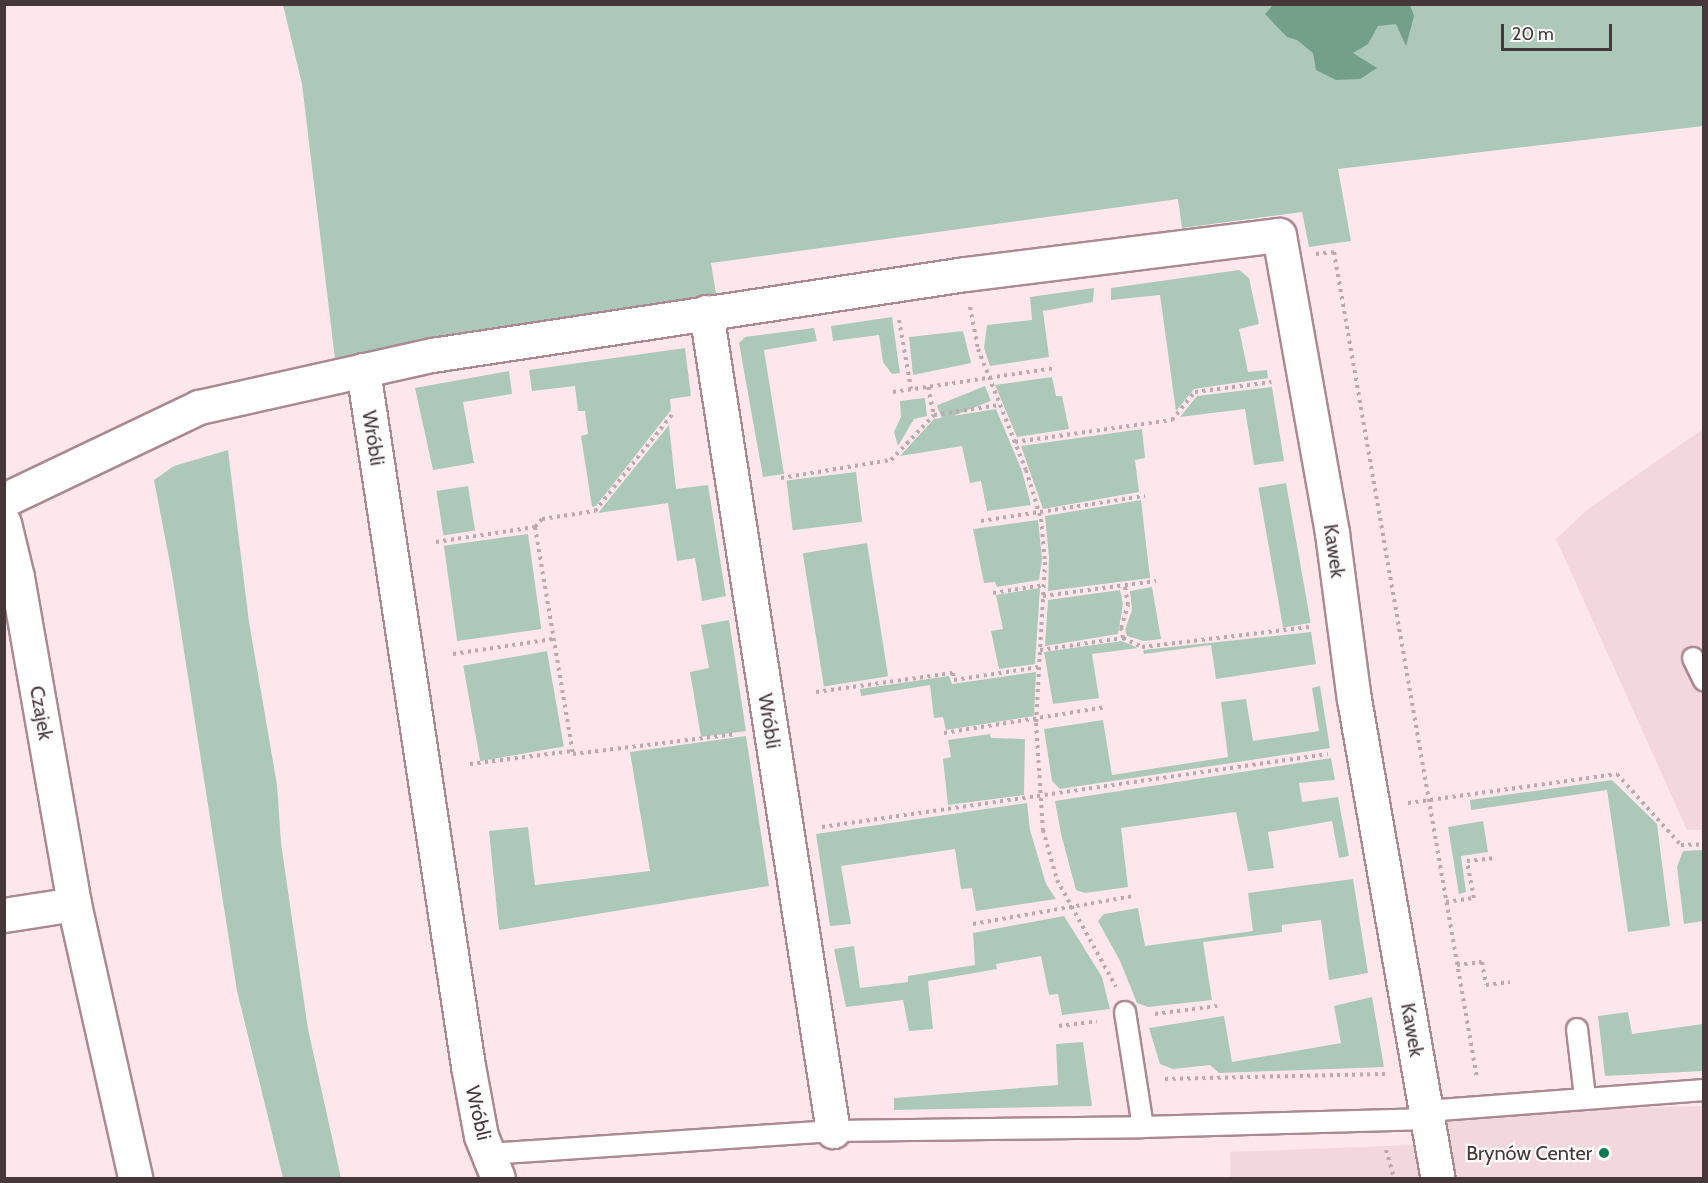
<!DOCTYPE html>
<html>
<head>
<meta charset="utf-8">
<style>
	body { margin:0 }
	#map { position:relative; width:1708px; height:1183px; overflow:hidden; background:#fde7ed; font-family:Cabin,sans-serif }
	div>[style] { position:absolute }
	.built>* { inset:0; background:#f2d7de }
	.green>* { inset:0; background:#acc8b9; transform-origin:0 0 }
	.water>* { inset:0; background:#74a08a }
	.path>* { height:4px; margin-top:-2px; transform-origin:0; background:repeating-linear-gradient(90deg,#bca8ad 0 3px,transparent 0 7.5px) }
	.roads { filter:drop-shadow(2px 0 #aa8992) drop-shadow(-2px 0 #aa8992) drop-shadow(0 2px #aa8992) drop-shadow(0 -2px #aa8992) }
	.service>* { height:20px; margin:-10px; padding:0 10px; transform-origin:10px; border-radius:10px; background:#fff }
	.minor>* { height:33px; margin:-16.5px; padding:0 16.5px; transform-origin:16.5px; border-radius:16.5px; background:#fff }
	.dots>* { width:16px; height:16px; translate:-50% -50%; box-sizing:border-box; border:3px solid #fbfbfb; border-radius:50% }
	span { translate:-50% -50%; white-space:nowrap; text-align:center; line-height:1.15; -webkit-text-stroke:4.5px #fbfbfb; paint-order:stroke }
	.street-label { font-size:20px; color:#45373a }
	.poi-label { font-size:20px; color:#45373a }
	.right { translate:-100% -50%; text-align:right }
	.frame { position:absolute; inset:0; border:6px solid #45373a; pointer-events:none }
	.scale { position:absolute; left:1501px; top:24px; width:111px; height:27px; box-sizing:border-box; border:3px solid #45373a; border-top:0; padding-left:8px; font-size:18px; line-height:21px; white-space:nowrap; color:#45373a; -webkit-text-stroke:4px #fbfbfb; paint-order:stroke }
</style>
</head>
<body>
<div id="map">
	<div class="built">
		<i style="clip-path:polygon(1703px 429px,1703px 830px,1687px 830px,1556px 539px,1588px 509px)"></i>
		<i style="clip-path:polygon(1703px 1106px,1703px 1178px,1231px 1178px,1230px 1152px,1439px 1144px,1437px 1114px)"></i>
	</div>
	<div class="green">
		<i style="clip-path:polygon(283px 5px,1703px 5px,1703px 126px,1338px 169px,1351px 241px,1309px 247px,1302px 212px,1182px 228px,1178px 199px,711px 263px,716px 294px,335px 359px,302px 84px)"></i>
		<i style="clip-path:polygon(1239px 270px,1249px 278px,1259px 324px,1239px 329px,1248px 372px,1267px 370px,1268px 378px,1194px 389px,1176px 411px,1160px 295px,1111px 300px,1111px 288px)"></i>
		<i style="clip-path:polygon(1094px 288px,1093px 302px,1043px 311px,1049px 357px,990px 366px,984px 348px,987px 325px,1032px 320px,1030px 297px)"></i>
		<i style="clip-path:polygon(892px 317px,900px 373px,892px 374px,883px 362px,879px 335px,833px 341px,831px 326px)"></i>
		<i style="clip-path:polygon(814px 328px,817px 341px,764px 350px,784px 474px,763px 477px,739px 343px,745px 337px)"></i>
		<i style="clip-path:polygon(963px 331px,971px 363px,913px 375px,909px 337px)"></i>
		<i style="clip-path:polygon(685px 348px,691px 396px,670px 399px,671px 410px,596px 506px,592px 507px,581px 436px,588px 434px,585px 411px,578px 411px,575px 386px,532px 391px,529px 370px)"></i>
		<i style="clip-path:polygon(509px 371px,512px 394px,463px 402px,474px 463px,433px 470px,415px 388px)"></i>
		<i style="clip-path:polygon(1052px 377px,1056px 396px,1062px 396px,1069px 429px,1017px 437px,995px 385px)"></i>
		<i style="left:985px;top:386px;width:16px;height:52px;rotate:68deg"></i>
		<i style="clip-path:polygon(1272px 387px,1284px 461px,1254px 465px,1245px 409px,1180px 417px,1197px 396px)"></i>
		<i style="clip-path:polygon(925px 398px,927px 416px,914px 419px,898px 446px,894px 432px,901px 417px,900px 401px)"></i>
		<i style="clip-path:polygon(996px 409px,1022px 471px,1031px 505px,987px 511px,981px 481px,970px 483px,962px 446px,900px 456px,934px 419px)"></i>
		<i style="clip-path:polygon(669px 425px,676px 489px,708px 485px,726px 596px,702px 601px,695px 558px,677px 561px,668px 503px,598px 513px)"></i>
		<i style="clip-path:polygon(1142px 429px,1145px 458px,1135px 460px,1139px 492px,1043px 509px,1021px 446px)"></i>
		<i style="clip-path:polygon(228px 450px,249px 622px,277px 785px,281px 843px,308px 1029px,341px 1178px,283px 1178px,237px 991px,172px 574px,154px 480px,174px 466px)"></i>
		<i style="left:856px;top:472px;width:50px;height:70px;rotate:83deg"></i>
		<i style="left:1286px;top:483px;width:142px;height:28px;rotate:80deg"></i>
		<i style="left:468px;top:486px;width:45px;height:32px;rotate:81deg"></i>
		<i style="clip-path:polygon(1141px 500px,1150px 578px,1048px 591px,1049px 557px,1045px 516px)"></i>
		<i style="clip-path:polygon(1038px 520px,1042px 559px,1039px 580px,997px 587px,995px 582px,984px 583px,973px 529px)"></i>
		<i style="left:528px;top:534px;width:96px;height:85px;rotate:82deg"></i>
		<i style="left:867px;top:543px;width:135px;height:65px;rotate:81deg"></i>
		<i style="clip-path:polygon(1152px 587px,1161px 639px,1144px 641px,1127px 636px,1125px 630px,1132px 610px,1130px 591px)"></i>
		<i style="clip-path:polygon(1040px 588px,1035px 664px,999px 669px,991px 631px,1003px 629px,996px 595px)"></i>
		<i style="clip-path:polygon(1120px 590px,1123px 604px,1118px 634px,1045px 646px,1048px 600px)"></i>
		<i style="clip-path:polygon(729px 620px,746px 731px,701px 737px,690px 672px,709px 668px,701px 625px)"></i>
		<i style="clip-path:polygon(1311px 632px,1316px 664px,1216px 679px,1211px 645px,1144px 654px,1143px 650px)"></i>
		<i style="clip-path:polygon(1122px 641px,1138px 648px,1092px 654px,1099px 698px,1053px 704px,1044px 652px)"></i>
		<i style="left:547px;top:651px;width:97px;height:85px;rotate:80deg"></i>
		<i style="clip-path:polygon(1036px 672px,1034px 716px,946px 730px,943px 717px,934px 718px,930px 685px,861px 696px,860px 689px,949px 676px,952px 684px)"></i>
		<i style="clip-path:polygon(1320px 686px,1330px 748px,1060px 789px,1052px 781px,1044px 729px,1103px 720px,1112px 775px,1228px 757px,1221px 702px,1246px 699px,1253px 741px,1319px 731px,1312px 688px)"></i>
		<i style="clip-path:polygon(990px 734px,991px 738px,1025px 739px,1024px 795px,948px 805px,943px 759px,951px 757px,948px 740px)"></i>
		<i style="clip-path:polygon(746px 736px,769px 886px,499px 930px,489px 831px,528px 827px,535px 885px,650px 871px,630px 752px)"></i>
		<i style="clip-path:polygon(1331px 758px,1335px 780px,1299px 783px,1302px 802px,1338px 797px,1349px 856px,1339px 858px,1332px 821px,1268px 832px,1274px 868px,1248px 871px,1236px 812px,1121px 828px,1128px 887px,1085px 893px,1076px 890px,1061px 834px,1055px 801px)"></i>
		<i style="clip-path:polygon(1612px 780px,1657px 824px,1670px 926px,1628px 932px,1607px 790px,1471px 810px,1470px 800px)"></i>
		<i style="clip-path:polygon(1027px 803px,1030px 830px,1046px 884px,1056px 899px,976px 911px,972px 888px,961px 889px,955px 849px,841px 866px,851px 924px,830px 926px,816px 834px)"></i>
		<i style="clip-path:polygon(1483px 821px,1488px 852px,1461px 856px,1466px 892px,1459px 894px,1448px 827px)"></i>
		<i style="clip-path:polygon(1703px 850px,1703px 921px,1684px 924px,1677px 867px,1683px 851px)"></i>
		<i style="clip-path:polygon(1353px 879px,1368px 973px,1329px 980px,1321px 920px,1282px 925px,1282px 932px,1203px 942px,1212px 1000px,1148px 1007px,1137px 1003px,1120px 961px,1098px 921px,1104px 914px,1138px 908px,1145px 946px,1253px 931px,1248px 893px)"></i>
		<i style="clip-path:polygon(1064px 916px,1102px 977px,1110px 1009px,1062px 1015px,1058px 994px,1049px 995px,1041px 956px,996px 964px,997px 969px,928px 981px,933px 1029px,909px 1031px,903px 1000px,846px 1007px,834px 949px,854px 946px,860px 988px,908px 982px,908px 976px,975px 965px,973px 933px)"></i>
		<i style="clip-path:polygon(1372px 997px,1384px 1067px,1219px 1073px,1210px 1065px,1173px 1069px,1160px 1064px,1149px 1028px,1224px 1016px,1232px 1062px,1341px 1043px,1334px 1006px)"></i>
		<i style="clip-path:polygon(1628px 1012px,1632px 1034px,1703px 1024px,1703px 1071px,1605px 1076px,1598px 1016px)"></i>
		<i style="clip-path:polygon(1083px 1042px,1092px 1106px,894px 1110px,894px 1098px,1058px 1085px,1056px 1044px)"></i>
	</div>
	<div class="water">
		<i style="clip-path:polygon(1410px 5px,1414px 16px,1406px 46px,1396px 24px,1378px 26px,1368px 44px,1353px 53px,1377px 68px,1360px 79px,1336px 80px,1316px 70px,1313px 53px,1297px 40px,1287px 37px,1265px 14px,1273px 5px)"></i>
	</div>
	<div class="path">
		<i style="left:1316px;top:254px;width:18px;rotate:-6deg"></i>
		<i style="left:1334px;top:252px;width:838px;rotate:80.18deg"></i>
		<i style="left:970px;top:307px;width:43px;rotate:79.2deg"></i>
		<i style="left:978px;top:349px;width:130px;rotate:68.4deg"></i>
		<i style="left:1026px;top:470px;width:51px;rotate:73deg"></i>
		<i style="left:1041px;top:519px;width:43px;rotate:84.7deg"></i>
		<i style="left:1045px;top:562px;width:161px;rotate:93.2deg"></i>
		<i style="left:1036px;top:723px;width:107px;rotate:86.3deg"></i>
		<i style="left:1043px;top:830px;width:52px;rotate:74.4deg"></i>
		<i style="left:1057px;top:880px;width:122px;rotate:61.1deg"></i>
		<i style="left:899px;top:320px;width:70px;rotate:80.1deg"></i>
		<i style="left:928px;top:387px;width:29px;rotate:78deg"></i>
		<i style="left:893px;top:392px;width:164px;rotate:-8.4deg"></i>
		<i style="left:1015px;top:442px;width:159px;rotate:-8deg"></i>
		<i style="left:1172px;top:420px;width:36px;rotate:-51deg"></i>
		<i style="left:1195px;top:392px;width:77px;rotate:-7.5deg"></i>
		<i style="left:781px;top:478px;width:111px;rotate:-9.3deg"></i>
		<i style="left:891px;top:460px;width:62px;rotate:-46.3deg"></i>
		<i style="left:934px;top:415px;width:66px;rotate:-8.7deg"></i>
		<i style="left:981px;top:521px;width:166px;rotate:-8.7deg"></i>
		<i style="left:535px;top:527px;width:230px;rotate:80.5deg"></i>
		<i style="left:573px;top:754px;width:165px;rotate:-7deg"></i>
		<i style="left:436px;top:542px;width:100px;rotate:-8.6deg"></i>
		<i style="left:535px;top:527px;width:11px;rotate:-49deg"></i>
		<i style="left:542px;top:519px;width:54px;rotate:-8.6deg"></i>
		<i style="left:595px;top:511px;width:127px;rotate:-51.4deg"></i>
		<i style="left:993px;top:593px;width:52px;rotate:-8.9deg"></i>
		<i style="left:1043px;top:596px;width:114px;rotate:-7.6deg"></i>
		<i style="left:1123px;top:638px;width:10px;rotate:-101deg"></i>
		<i style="left:1121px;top:628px;width:24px;rotate:-73deg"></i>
		<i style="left:1128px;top:605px;width:19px;rotate:-99deg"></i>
		<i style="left:1040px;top:650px;width:84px;rotate:-8.2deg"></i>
		<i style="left:1123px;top:638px;width:21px;rotate:25deg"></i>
		<i style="left:1142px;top:647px;width:168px;rotate:-6.8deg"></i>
		<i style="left:453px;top:654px;width:101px;rotate:-8.5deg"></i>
		<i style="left:816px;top:692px;width:138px;rotate:-7.9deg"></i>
		<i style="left:953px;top:673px;width:7px;rotate:82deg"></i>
		<i style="left:954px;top:680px;width:86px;rotate:-8.7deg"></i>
		<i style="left:944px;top:733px;width:164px;rotate:-9.1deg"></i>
		<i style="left:470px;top:764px;width:103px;rotate:-7.3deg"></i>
		<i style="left:1408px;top:803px;width:211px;rotate:-7.9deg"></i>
		<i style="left:1617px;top:774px;width:96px;rotate:48deg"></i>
		<i style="left:1681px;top:845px;width:23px;rotate:-2deg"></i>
		<i style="left:822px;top:827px;width:511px;rotate:-8.21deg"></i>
		<i style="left:1446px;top:902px;width:28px;rotate:-8deg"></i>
		<i style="left:1474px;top:898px;width:38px;rotate:-101deg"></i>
		<i style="left:1467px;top:861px;width:27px;rotate:-6deg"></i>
		<i style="left:973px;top:924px;width:162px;rotate:-9.9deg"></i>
		<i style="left:1457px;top:965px;width:25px;rotate:-7deg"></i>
		<i style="left:1482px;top:962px;width:23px;rotate:80deg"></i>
		<i style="left:1486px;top:985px;width:24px;rotate:-7deg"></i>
		<i style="left:1155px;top:1014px;width:63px;rotate:-7.4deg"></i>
		<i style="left:1059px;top:1026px;width:38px;rotate:-7deg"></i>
		<i style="left:1165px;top:1079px;width:220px;rotate:-1.3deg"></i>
		<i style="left:1386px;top:1150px;width:29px;rotate:74deg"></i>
	</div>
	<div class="roads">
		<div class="service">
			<i style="left:1693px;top:658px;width:25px;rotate:64deg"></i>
			<i style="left:1125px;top:1012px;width:116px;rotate:81.1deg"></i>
			<i style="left:1143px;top:1127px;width:285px;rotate:-1.6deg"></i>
			<i style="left:1577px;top:1029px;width:68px;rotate:83.3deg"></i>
			<i style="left:1426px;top:1111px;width:279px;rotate:-4.3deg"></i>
			<i style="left:488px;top:1154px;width:346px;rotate:-3.8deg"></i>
			<i style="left:833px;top:1131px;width:310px;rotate:-0.7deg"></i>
		</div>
		<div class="minor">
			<i style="left:706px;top:312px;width:829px;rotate:81.19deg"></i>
			<i style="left:363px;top:370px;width:704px;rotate:81.42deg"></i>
			<i style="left:468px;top:1066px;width:71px;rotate:79.5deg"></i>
			<i style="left:481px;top:1136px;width:45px;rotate:68deg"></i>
			<i style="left:4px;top:500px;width:216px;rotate:-25.5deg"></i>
			<i style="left:199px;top:407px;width:239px;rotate:-12.6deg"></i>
			<i style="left:432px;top:355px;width:539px;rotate:-8.64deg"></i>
			<i style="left:965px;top:274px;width:316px;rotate:-7.1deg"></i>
			<i style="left:1279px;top:235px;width:303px;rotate:79.9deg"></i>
			<i style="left:1332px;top:533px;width:167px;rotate:82.5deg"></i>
			<i style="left:1354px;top:699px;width:486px;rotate:80.1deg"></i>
			<i style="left:4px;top:523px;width:56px;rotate:76.5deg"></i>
			<i style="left:17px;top:577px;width:332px;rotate:80.1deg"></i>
			<i style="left:74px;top:904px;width:281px;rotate:77.4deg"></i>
			<i style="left:4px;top:915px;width:71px;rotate:-8.9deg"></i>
		</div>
	</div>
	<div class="dots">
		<i style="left:1604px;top:1153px;background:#097751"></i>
	</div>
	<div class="street-label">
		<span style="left:373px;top:438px;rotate:81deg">Wróbli</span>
		<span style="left:1334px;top:551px;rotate:82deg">Kawek</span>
		<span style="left:41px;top:713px;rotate:80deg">Czajek</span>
		<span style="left:769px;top:721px;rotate:81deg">Wróbli</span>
		<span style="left:1412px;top:1030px;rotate:80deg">Kawek</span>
		<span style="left:478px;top:1113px;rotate:77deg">Wróbli</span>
	</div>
	<div class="poi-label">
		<span class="right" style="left:1592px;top:1153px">Brynów Center</span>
	</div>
	<div class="frame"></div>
	<div class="scale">20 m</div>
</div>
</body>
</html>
